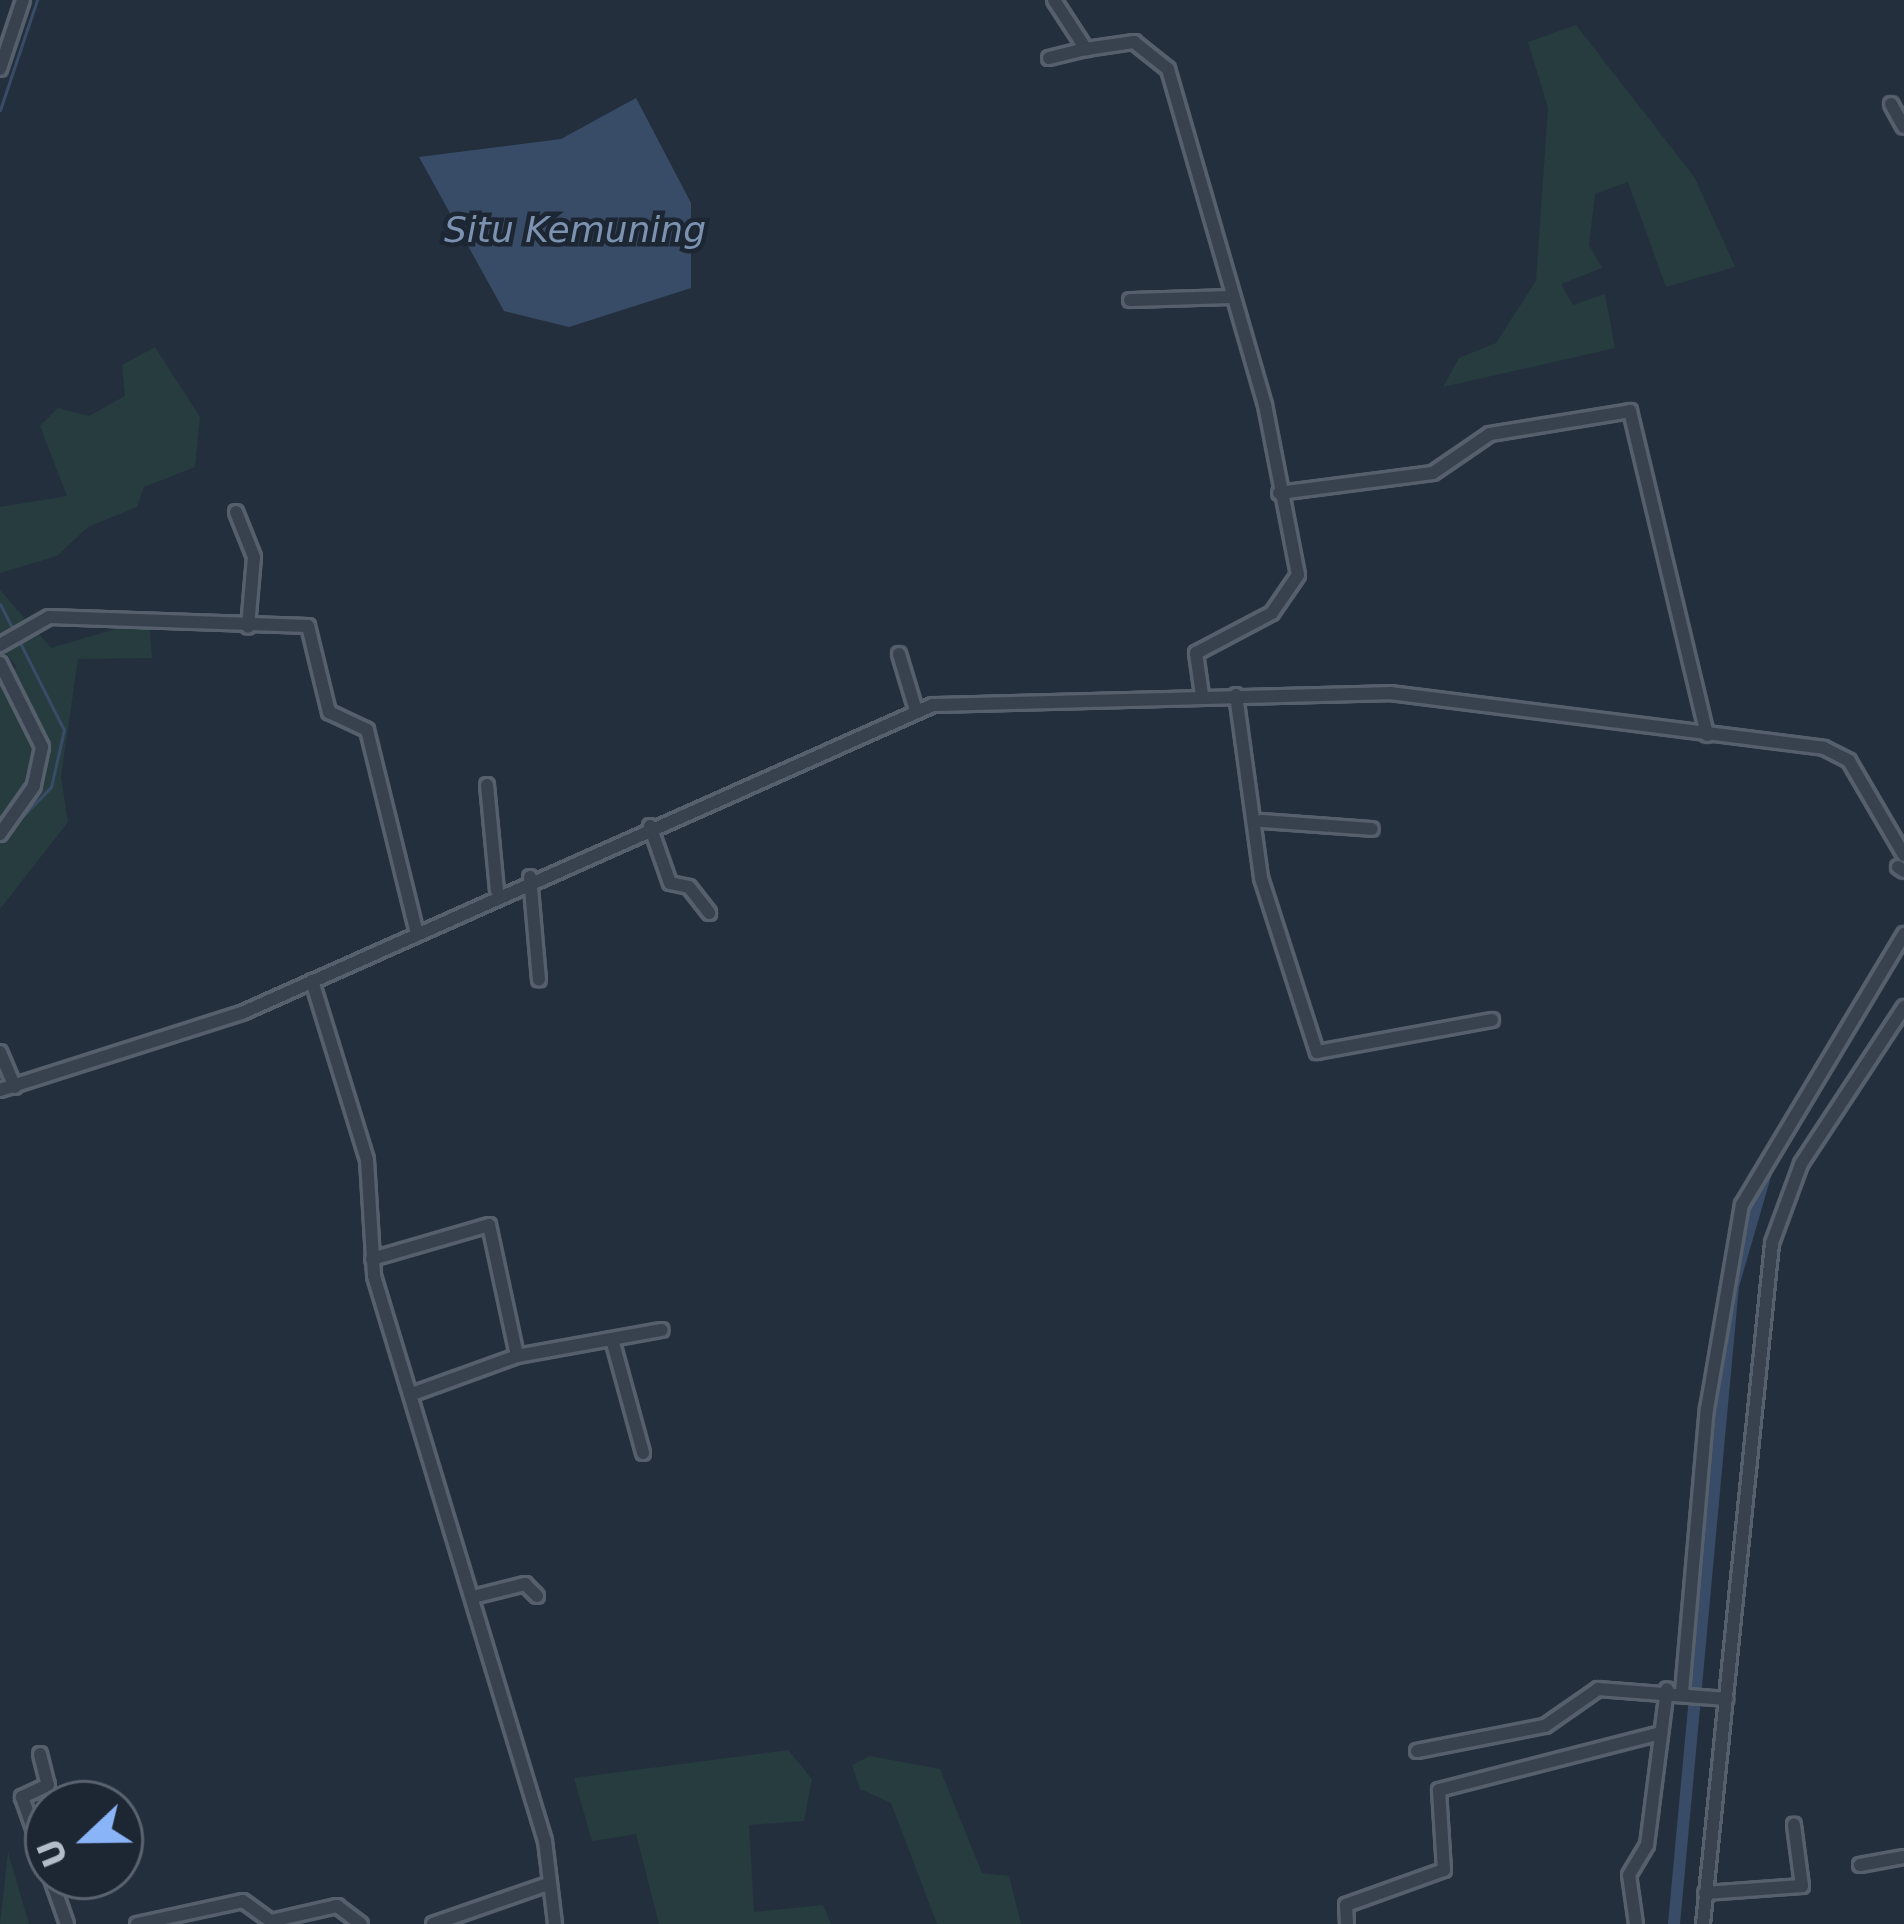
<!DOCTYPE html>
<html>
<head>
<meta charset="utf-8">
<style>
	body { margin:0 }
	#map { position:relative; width:1904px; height:1924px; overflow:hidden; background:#242f3e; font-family:"DejaVu Sans",sans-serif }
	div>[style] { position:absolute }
	.green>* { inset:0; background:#263c3f }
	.water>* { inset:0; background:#394c67 }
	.stream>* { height:3px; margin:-1.5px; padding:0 1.5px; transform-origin:1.5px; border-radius:1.5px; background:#394c67 }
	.canal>* { height:12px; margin:-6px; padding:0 6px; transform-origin:6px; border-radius:6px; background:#394c67 }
	.roads { filter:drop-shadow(3px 0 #565f6c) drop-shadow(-3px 0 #565f6c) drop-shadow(0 3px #565f6c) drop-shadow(0 -3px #565f6c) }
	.minor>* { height:12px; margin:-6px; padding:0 6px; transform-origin:6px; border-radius:6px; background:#38414e }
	span { translate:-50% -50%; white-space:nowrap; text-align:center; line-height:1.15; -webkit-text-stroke:9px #1d2633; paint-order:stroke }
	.water-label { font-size:36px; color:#7c92b1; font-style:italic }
	.north { position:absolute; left:24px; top:1780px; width:120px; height:120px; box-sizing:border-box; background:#1d2633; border:3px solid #59626f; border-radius:50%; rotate:248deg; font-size:33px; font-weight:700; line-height:48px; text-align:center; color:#b4bcc9 }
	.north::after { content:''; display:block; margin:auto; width:42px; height:54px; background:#8ab4f8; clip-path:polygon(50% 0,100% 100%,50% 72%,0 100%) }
</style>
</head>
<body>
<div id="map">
	<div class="green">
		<i style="clip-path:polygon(1576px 25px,1695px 178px,1735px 267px,1666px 287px,1628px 182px,1595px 194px,1589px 245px,1602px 268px,1561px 284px,1573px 305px,1605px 294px,1615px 348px,1443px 387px,1459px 358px,1496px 343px,1536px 281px,1548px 108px,1528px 42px)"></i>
		<i style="clip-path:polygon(155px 347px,200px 417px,195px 467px,144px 487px,137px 507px,88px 527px,57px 556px,0 573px,0 507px,67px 496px,40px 426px,58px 408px,89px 416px,125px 396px,122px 365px)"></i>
		<i style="clip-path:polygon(0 590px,51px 648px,149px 619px,152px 658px,78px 659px,61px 777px,68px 822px,0 909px,0 682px,17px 667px,0 645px)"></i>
		<i style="clip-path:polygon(788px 1750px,812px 1779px,804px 1821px,749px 1825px,754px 1912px,823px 1905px,831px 1924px,659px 1924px,636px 1834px,592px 1841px,574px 1778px)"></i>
		<i style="clip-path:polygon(870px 1756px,940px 1769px,982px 1873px,1009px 1876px,1021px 1924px,937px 1924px,891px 1803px,860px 1789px,852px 1765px)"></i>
		<i style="clip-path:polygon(8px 1852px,29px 1924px,0 1924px)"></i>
	</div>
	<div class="water">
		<i style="clip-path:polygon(636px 98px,691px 203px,691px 288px,569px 327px,504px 311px,419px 157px,561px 139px)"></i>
	</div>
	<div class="stream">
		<i style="left:0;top:110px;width:116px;rotate:-71.4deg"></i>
		<i style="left:0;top:604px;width:28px;rotate:63deg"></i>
		<i style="left:12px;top:827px;width:56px;rotate:-45.7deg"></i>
		<i style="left:51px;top:787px;width:58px;rotate:-77.2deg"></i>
		<i style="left:64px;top:730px;width:104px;rotate:-116.8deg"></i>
	</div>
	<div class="canal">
		<i style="left:1674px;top:1924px;width:641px;rotate:-84.72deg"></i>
		<i style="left:1733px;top:1286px;width:122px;rotate:-73.8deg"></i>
	</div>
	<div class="roads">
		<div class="minor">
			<i style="left:1054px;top:0;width:59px;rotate:56.9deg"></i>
			<i style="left:1086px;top:49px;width:49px;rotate:-8.3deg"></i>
			<i style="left:1134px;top:42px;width:43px;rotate:38.5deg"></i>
			<i style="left:1168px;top:69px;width:350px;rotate:73.9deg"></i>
			<i style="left:1265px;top:405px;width:173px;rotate:79deg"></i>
			<i style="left:1298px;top:575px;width:46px;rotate:124.4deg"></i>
			<i style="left:1272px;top:613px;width:86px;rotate:152.2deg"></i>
			<i style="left:1196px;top:653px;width:42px;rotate:81.9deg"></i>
			<i style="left:1049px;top:58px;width:38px;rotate:-14deg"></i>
			<i style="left:0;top:69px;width:73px;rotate:-71.6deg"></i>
			<i style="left:1891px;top:104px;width:26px;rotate:61deg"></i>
			<i style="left:1130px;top:300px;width:103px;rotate:-1.7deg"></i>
			<i style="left:1279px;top:493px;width:155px;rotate:-7.4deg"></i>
			<i style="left:1433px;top:473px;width:69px;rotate:-34.4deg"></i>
			<i style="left:1490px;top:434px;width:142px;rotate:-9.3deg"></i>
			<i style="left:1630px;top:411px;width:333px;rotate:76.6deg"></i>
			<i style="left:236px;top:512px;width:48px;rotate:68.2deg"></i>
			<i style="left:254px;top:557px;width:70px;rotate:94.9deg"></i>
			<i style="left:0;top:645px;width:56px;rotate:-29.7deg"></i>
			<i style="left:49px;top:617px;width:259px;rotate:2deg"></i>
			<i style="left:308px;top:626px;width:89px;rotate:76.3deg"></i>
			<i style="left:329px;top:712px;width:42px;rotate:25.3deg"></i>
			<i style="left:367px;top:730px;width:206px;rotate:76.2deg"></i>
			<i style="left:899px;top:654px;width:55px;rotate:73.2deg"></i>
			<i style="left:0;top:663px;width:94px;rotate:63.4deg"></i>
			<i style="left:42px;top:747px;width:40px;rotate:102deg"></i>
			<i style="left:34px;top:786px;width:59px;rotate:125.3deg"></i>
			<i style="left:1236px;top:695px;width:185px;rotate:82.2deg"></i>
			<i style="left:1261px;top:878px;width:183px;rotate:72.2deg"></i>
			<i style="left:1317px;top:1052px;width:178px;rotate:-10.4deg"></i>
			<i style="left:487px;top:785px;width:106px;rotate:84.6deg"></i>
			<i style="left:1261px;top:821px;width:111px;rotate:4.1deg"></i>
			<i style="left:650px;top:826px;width:60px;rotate:70.7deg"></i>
			<i style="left:670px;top:883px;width:19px;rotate:12deg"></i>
			<i style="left:689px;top:887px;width:33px;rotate:52deg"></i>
			<i style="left:1898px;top:867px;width:7px;rotate:34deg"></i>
			<i style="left:530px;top:877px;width:103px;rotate:85deg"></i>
			<i style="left:312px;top:981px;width:187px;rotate:72.9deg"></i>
			<i style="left:367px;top:1160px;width:116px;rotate:86.5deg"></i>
			<i style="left:374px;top:1276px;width:590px;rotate:73.16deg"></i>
			<i style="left:545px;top:1841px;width:84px;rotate:83.1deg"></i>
			<i style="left:0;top:1052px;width:38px;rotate:67deg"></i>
			<i style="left:0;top:1090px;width:256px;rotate:-17.7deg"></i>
			<i style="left:244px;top:1012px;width:754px;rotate:-24.02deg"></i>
			<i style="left:933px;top:705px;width:457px;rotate:-1.5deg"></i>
			<i style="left:1390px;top:693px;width:437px;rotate:7.2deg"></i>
			<i style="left:1824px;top:748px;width:28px;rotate:27deg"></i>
			<i style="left:1849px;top:761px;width:109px;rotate:59.7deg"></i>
			<i style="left:372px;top:1259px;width:122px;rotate:-16.2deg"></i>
			<i style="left:489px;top:1225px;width:134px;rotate:77.9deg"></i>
			<i style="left:613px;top:1343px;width:114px;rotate:74.7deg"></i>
			<i style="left:415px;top:1393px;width:109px;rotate:-19.9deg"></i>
			<i style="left:517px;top:1356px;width:147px;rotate:-10.2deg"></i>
			<i style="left:473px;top:1597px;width:54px;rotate:-14deg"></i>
			<i style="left:525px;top:1584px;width:17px;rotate:45deg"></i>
			<i style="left:1682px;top:1692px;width:284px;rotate:-85deg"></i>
			<i style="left:1707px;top:1409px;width:207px;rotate:-80.3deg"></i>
			<i style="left:1742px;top:1205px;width:316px;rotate:-59.1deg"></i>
			<i style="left:1417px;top:1751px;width:130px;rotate:-11.1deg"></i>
			<i style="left:1545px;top:1726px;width:65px;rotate:-34.9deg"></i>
			<i style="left:1598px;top:1689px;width:129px;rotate:4.4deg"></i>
			<i style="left:40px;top:1754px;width:32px;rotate:76deg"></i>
			<i style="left:48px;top:1785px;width:29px;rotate:155deg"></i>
			<i style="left:22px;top:1797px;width:78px;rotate:70.6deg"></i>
			<i style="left:1860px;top:1865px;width:45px;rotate:-10.3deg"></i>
			<i style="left:50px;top:1876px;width:51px;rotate:70.5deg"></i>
			<i style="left:1705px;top:1893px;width:97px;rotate:-4.1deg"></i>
			<i style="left:1802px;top:1886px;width:62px;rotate:-97.5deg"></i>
			<i style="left:137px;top:1924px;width:108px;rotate:-12.2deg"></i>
			<i style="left:243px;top:1901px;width:34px;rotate:36deg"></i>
			<i style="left:271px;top:1921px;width:68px;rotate:-12.8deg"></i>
			<i style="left:337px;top:1906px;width:30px;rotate:37deg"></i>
			<i style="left:433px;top:1924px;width:122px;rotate:-19.2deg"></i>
			<i style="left:1347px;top:1924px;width:19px;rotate:-93deg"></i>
			<i style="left:1346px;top:1905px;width:104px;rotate:-19.7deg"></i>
			<i style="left:1444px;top:1870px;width:80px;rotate:-93.6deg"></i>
			<i style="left:1439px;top:1790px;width:229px;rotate:-14.4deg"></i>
			<i style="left:1636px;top:1924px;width:49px;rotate:-98.1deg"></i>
			<i style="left:1629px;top:1875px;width:35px;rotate:-59deg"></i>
			<i style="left:1647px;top:1845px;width:157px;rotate:-82.7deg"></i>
			<i style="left:1703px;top:1924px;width:684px;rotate:-84.21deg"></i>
			<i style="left:1772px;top:1243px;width:84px;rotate:-69.8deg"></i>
			<i style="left:1801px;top:1164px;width:188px;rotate:-56.7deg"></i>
		</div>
	</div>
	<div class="water-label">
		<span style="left:575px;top:230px">Situ Kemuning</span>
	</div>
	<div class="north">U</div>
</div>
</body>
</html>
